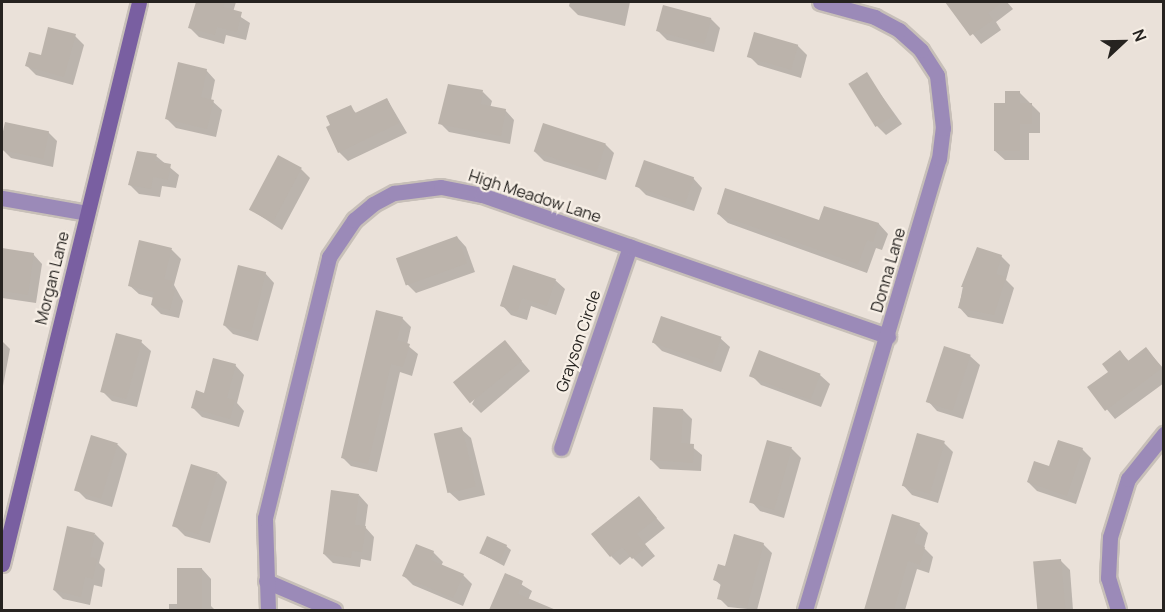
<!DOCTYPE html>
<html>
<head>
<meta charset="utf-8">
<style>
	body { margin:0 }
	#map { position:relative; width:1165px; height:612px; overflow:hidden; background:#eae1d9; font-family:Manrope,sans-serif }
	div>[style] { position:absolute }
	.shadow>* { inset:0; background:#0003 }
	.building>* { inset:0; background:#bbb3ab; transform-origin:0 0 }
	.roads { filter:drop-shadow(2px 0 #c7bfb8) drop-shadow(-2px 0 #c7bfb8) drop-shadow(0 2px #c7bfb8) drop-shadow(0 -2px #c7bfb8) }
	.street>* { height:15px; margin:-7.5px; padding:0 7.5px; transform-origin:7.5px; border-radius:7.5px; background:#9b8ab8 }
	.secondary>* { height:15px; margin:-7.5px; padding:0 7.5px; transform-origin:7.5px; border-radius:7.5px; background:#795fa1 }
	span { translate:-50% -50%; white-space:nowrap; text-align:center; line-height:1.15; -webkit-text-stroke:4.5px #f7efe6; paint-order:stroke }
	.street-label { font-size:16px; color:#262320 }
	.frame { position:absolute; inset:0; border:3px solid #262320; pointer-events:none }
	.north { position:absolute; left:1093px; top:12px; width:60px; height:60px; -webkit-text-stroke:4px #f7efe6; paint-order:stroke; rotate:68deg; font-size:16px; font-weight:700; line-height:24px; text-align:center; color:#262320 }
	.north::after { content:''; display:block; margin:auto; width:21px; height:27px; background:#262320; clip-path:polygon(50% 0,100% 100%,50% 72%,0 100%) }
</style>
</head>
<body>
<div id="map">
	<div class="shadow">
		<i style="clip-path:polygon(197px 2px,236px 2px,233px 12px,250px 23px,246px 40px,226px 35px,224px 44px,199px 37px,190px 28px)"></i>
		<i style="clip-path:polygon(570px 2px,630px 2px,625px 26px,578px 15px,569px 6px)"></i>
		<i style="clip-path:polygon(947px 2px,1007px 2px,1013px 9px,996px 22px,1001px 30px,981px 44px)"></i>
		<i style="clip-path:polygon(711px 19px,720px 28px,714px 52px,667px 40px,658px 31px)"></i>
		<i style="clip-path:polygon(75px 36px,84px 45px,73px 85px,36px 75px,27px 66px)"></i>
		<i style="clip-path:polygon(798px 46px,807px 55px,801px 78px,758px 65px,749px 56px)"></i>
		<i style="clip-path:polygon(206px 70px,215px 80px,211px 100px,222px 110px,216px 137px,176px 128px,166px 118px)"></i>
		<i style="clip-path:polygon(866px 74px,902px 124px,886px 135px,877px 126px)"></i>
		<i style="clip-path:polygon(483px 92px,492px 101px,490px 108px,505px 110px,514px 120px,510px 144px,449px 132px,440px 123px)"></i>
		<i style="clip-path:polygon(1020px 93px,1040px 113px,1040px 133px,1029px 133px,1029px 160px,1005px 160px,995px 151px,1006px 104px)"></i>
		<i style="clip-path:polygon(387px 99px,407px 133px,348px 161px,339px 152px,350px 107px,357px 114px)"></i>
		<i style="clip-path:polygon(6px 124px,48px 132px,57px 141px,53px 167px,11px 158px,2px 149px)"></i>
		<i style="clip-path:polygon(605px 144px,614px 153px,606px 180px,544px 161px,535px 152px)"></i>
		<i style="clip-path:polygon(156px 156px,179px 175px,176px 188px,162px 186px,160px 197px,139px 194px,129px 184px)"></i>
		<i style="clip-path:polygon(301px 169px,310px 178px,282px 230px,250px 209px)"></i>
		<i style="clip-path:polygon(693px 178px,702px 188px,694px 211px,646px 195px,637px 186px)"></i>
		<i style="clip-path:polygon(825px 208px,879px 224px,888px 234px,882px 250px,876px 248px,867px 273px,728px 223px,718px 214px,820px 222px)"></i>
		<i style="clip-path:polygon(457px 237px,466px 247px,475px 272px,416px 293px,407px 284px)"></i>
		<i style="clip-path:polygon(140px 242px,172px 250px,181px 259px,174px 285px,183px 301px,179px 318px,161px 314px,152px 305px,154px 298px,139px 294px,129px 285px)"></i>
		<i style="clip-path:polygon(2px 249px,33px 254px,42px 264px,36px 303px,2px 298px)"></i>
		<i style="clip-path:polygon(1001px 256px,1010px 265px,1006px 280px,1014px 288px,1003px 324px,968px 317px,959px 307px,963px 286px)"></i>
		<i style="clip-path:polygon(265px 273px,274px 283px,258px 341px,233px 334px,224px 325px)"></i>
		<i style="clip-path:polygon(555px 280px,565px 289px,556px 315px,531px 306px,527px 320px,511px 315px,502px 305px)"></i>
		<i style="clip-path:polygon(402px 318px,411px 327px,407px 345px,418px 354px,412px 376px,400px 372px,377px 472px,351px 466px,342px 457px)"></i>
		<i style="clip-path:polygon(720px 338px,730px 347px,721px 372px,662px 351px,653px 342px)"></i>
		<i style="clip-path:polygon(2px 341px,10px 349px,3px 386px,2px 386px)"></i>
		<i style="clip-path:polygon(141px 342px,151px 351px,137px 407px,112px 401px,103px 392px)"></i>
		<i style="clip-path:polygon(505px 342px,530px 371px,481px 413px,472px 404px)"></i>
		<i style="clip-path:polygon(1146px 349px,1164px 369px,1164px 383px,1115px 419px,1089px 388px,1110px 372px,1120px 352px,1130px 362px)"></i>
		<i style="clip-path:polygon(970px 356px,980px 365px,963px 419px,937px 411px,928px 401px)"></i>
		<i style="clip-path:polygon(235px 365px,244px 375px,237px 403px,244px 411px,239px 427px,202px 417px,193px 408px)"></i>
		<i style="clip-path:polygon(820px 375px,830px 384px,821px 407px,761px 385px,752px 376px)"></i>
		<i style="clip-path:polygon(683px 410px,692px 419px,690px 445px,702px 455px,701px 471px,660px 469px,651px 460px)"></i>
		<i style="clip-path:polygon(461px 429px,471px 438px,485px 495px,459px 501px,449px 492px)"></i>
		<i style="clip-path:polygon(93px 437px,118px 445px,127px 454px,112px 507px,86px 499px,77px 490px)"></i>
		<i style="clip-path:polygon(768px 442px,792px 449px,801px 458px,784px 518px,760px 511px,751px 501px)"></i>
		<i style="clip-path:polygon(944px 443px,953px 452px,938px 503px,912px 495px,903px 485px)"></i>
		<i style="clip-path:polygon(1082px 449px,1091px 458px,1076px 504px,1037px 491px,1028px 482px)"></i>
		<i style="clip-path:polygon(218px 473px,227px 482px,210px 543px,185px 536px,176px 527px)"></i>
		<i style="clip-path:polygon(359px 495px,368px 505px,365px 527px,374px 537px,371px 561px,361px 559px,360px 567px,333px 563px,324px 554px)"></i>
		<i style="clip-path:polygon(639px 498px,665px 528px,645px 544px,655px 556px,642px 567px,631px 556px,620px 565px,611px 556px)"></i>
		<i style="clip-path:polygon(893px 516px,919px 524px,928px 533px,924px 548px,933px 557px,929px 573px,917px 569px,905px 610px,866px 610px)"></i>
		<i style="clip-path:polygon(95px 534px,104px 543px,99px 563px,105px 569px,102px 587px,94px 585px,90px 605px,63px 599px,54px 590px)"></i>
		<i style="clip-path:polygon(763px 544px,772px 553px,757px 610px,728px 607px,719px 598px,722px 586px,715px 580px,726px 568px)"></i>
		<i style="clip-path:polygon(506px 546px,511px 550px,504px 566px,482px 554px)"></i>
		<i style="clip-path:polygon(433px 552px,443px 562px,441px 566px,463px 575px,472px 584px,463px 606px,413px 585px,404px 576px)"></i>
		<i style="clip-path:polygon(1061px 561px,1070px 570px,1073px 610px,1039px 610px,1035px 563px)"></i>
		<i style="clip-path:polygon(202px 569px,211px 579px,211px 606px,215px 610px,169px 610px,169px 604px,178px 604px)"></i>
		<i style="clip-path:polygon(506px 575px,532px 591px,528px 600px,548px 610px,491px 610px)"></i>
	</div>
	<div class="building">
		<i style="clip-path:polygon(196px 2px,225px 2px,223px 7px,242px 12px,237px 32px,217px 27px,215px 35px,188px 28px)"></i>
		<i style="clip-path:polygon(945px 2px,1003px 2px,988px 13px,993px 20px,970px 36px)"></i>
		<i style="left:663px;top:5px;width:50px;height:27px;rotate:15deg"></i>
		<i style="clip-path:polygon(48px 27px,76px 34px,64px 77px,25px 66px,29px 52px,41px 55px)"></i>
		<i style="left:754px;top:32px;width:46px;height:26px;rotate:16deg"></i>
		<i style="clip-path:polygon(178px 62px,207px 69px,201px 97px,214px 100px,207px 129px,165px 119px)"></i>
		<i style="left:867px;top:72px;width:51px;height:22px;rotate:58deg"></i>
		<i style="clip-path:polygon(448px 84px,483px 90px,481px 104px,506px 109px,501px 136px,438px 124px)"></i>
		<i style="clip-path:polygon(1005px 91px,1020px 91px,1020px 103px,1032px 103px,1032px 124px,1020px 124px,1020px 151px,994px 151px,994px 103px,1005px 103px)"></i>
		<i style="clip-path:polygon(387px 98px,399px 123px,338px 153px,326px 127px,330px 125px,326px 116px,351px 105px,355px 113px)"></i>
		<i style="left:5px;top:122px;width:45px;height:28px;rotate:12deg"></i>
		<i style="left:543px;top:123px;width:66px;height:30px;rotate:18deg"></i>
		<i style="clip-path:polygon(137px 151px,157px 154px,155px 161px,171px 164px,168px 180px,153px 177px,151px 189px,128px 185px)"></i>
		<i style="left:278px;top:155px;width:27px;height:62px;rotate:28deg"></i>
		<i style="left:644px;top:160px;width:53px;height:28px;rotate:19deg"></i>
		<i style="clip-path:polygon(725px 188px,819px 220px,824px 206px,879px 223px,873px 242px,867px 240px,858px 264px,717px 214px)"></i>
		<i style="left:457px;top:236px;width:29px;height:65px;rotate:70deg"></i>
		<i style="clip-path:polygon(139px 240px,172px 248px,164px 279px,173px 281px,171px 289px,175px 290px,170px 310px,151px 305px,154px 292px,128px 286px)"></i>
		<i style="clip-path:polygon(977px 247px,1002px 255px,996px 274px,1006px 277px,994px 315px,958px 308px,964px 287px,961px 287px)"></i>
		<i style="clip-path:polygon(2px 248px,34px 253px,28px 295px,2px 291px)"></i>
		<i style="left:238px;top:265px;width:29px;height:62px;rotate:14deg"></i>
		<i style="clip-path:polygon(513px 265px,556px 279px,547px 306px,522px 298px,517px 312px,500px 306px)"></i>
		<i style="clip-path:polygon(376px 310px,403px 317px,397px 340px,410px 344px,403px 367px,391px 364px,368px 464px,341px 458px)"></i>
		<i style="left:661px;top:316px;width:64px;height:28px;rotate:19deg"></i>
		<i style="left:116px;top:333px;width:27px;height:61px;rotate:15deg"></i>
		<i style="left:505px;top:340px;width:27px;height:67px;rotate:51deg"></i>
		<i style="left:944px;top:346px;width:28px;height:59px;rotate:18deg"></i>
		<i style="clip-path:polygon(1146px 347px,1162px 368px,1105px 411px,1087px 387px,1108px 372px,1102px 364px,1120px 350px,1128px 361px)"></i>
		<i style="left:759px;top:350px;width:66px;height:28px;rotate:21deg"></i>
		<i style="clip-path:polygon(213px 358px,236px 364px,227px 398px,235px 400px,230px 419px,191px 408px,196px 390px,204px 393px)"></i>
		<i style="clip-path:polygon(653px 407px,683px 409px,681px 443px,694px 444px,693px 463px,650px 460px)"></i>
		<i style="left:462px;top:427px;width:61px;height:29px;rotate:77deg"></i>
		<i style="left:917px;top:433px;width:29px;height:55px;rotate:16deg"></i>
		<i style="left:91px;top:435px;width:28px;height:58px;rotate:17deg"></i>
		<i style="left:767px;top:440px;width:26px;height:65px;rotate:16deg"></i>
		<i style="clip-path:polygon(1058px 440px,1083px 448px,1067px 496px,1027px 482px,1034px 461px,1049px 466px)"></i>
		<i style="left:191px;top:464px;width:28px;height:65px;rotate:17deg"></i>
		<i style="clip-path:polygon(331px 490px,359px 494px,355px 525px,366px 526px,362px 552px,352px 551px,351px 558px,323px 554px)"></i>
		<i style="clip-path:polygon(639px 496px,657px 518px,637px 534px,647px 547px,632px 559px,622px 547px,610px 557px,591px 534px)"></i>
		<i style="clip-path:polygon(892px 514px,920px 523px,914px 543px,925px 547px,920px 565px,908px 561px,894px 610px,864px 610px)"></i>
		<i style="clip-path:polygon(67px 526px,95px 533px,90px 557px,97px 559px,93px 579px,85px 577px,81px 597px,53px 590px)"></i>
		<i style="clip-path:polygon(734px 534px,764px 543px,747px 607px,717px 599px,721px 583px,713px 580px,718px 564px,725px 566px)"></i>
		<i style="left:487px;top:536px;width:22px;height:19px;rotate:24deg"></i>
		<i style="clip-path:polygon(416px 544px,434px 551px,431px 560px,464px 574px,453px 598px,402px 576px)"></i>
		<i style="left:1061px;top:559px;width:50px;height:28px;rotate:85deg"></i>
		<i style="left:177px;top:568px;width:25px;height:42px"></i>
		<i style="clip-path:polygon(505px 573px,523px 581px,518px 594px,556px 610px,489px 610px)"></i>
	</div>
	<div class="roads">
		<div class="street">
			<i style="left:2px;top:198px;width:86px;rotate:10deg"></i>
			<i style="left:561px;top:448px;width:213px;rotate:-71.1deg"></i>
			<i style="left:266px;top:581px;width:74px;rotate:23.1deg"></i>
			<i style="left:268px;top:610px;width:92px;rotate:-91.9deg"></i>
			<i style="left:265px;top:518px;width:269px;rotate:-76.2deg"></i>
			<i style="left:329px;top:257px;width:45px;rotate:-56deg"></i>
			<i style="left:354px;top:220px;width:25px;rotate:-40deg"></i>
			<i style="left:373px;top:204px;width:24px;rotate:-28deg"></i>
			<i style="left:394px;top:193px;width:47px;rotate:-7.3deg"></i>
			<i style="left:441px;top:187px;width:42px;rotate:11deg"></i>
			<i style="left:482px;top:195px;width:430px;rotate:19.2deg"></i>
			<i style="left:805px;top:610px;width:470px;rotate:-73.5deg"></i>
			<i style="left:939px;top:159px;width:31px;rotate:-83deg"></i>
			<i style="left:943px;top:128px;width:53px;rotate:-96.5deg"></i>
			<i style="left:937px;top:75px;width:30px;rotate:-123deg"></i>
			<i style="left:921px;top:50px;width:30px;rotate:-138deg"></i>
			<i style="left:899px;top:30px;width:27px;rotate:-152deg"></i>
			<i style="left:875px;top:17px;width:57px;rotate:-164.7deg"></i>
			<i style="left:1118px;top:610px;width:34px;rotate:-107deg"></i>
			<i style="left:1108px;top:578px;width:41px;rotate:-87.2deg"></i>
			<i style="left:1110px;top:537px;width:61px;rotate:-72.8deg"></i>
			<i style="left:1128px;top:479px;width:58px;rotate:-51.3deg"></i>
		</div>
		<div class="secondary">
			<i style="left:2px;top:564px;width:578px;rotate:-76.3deg"></i>
		</div>
	</div>
	<div class="street-label">
		<span style="left:535px;top:196px;rotate:18deg">High Meadow Lane</span>
		<span style="left:888px;top:270px;rotate:-74deg">Donna Lane</span>
		<span style="left:52px;top:278px;rotate:-76deg">Morgan Lane</span>
		<span style="left:578px;top:341px;rotate:-71deg">Grayson Circle</span>
	</div>
	<div class="frame"></div>
	<div class="north">N</div>
</div>
</body>
</html>
